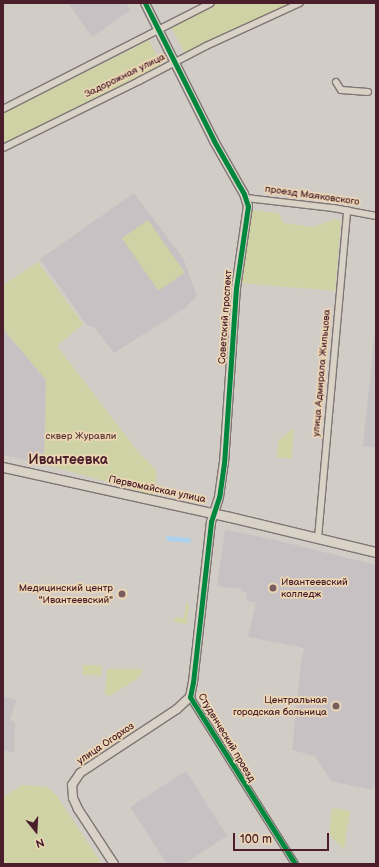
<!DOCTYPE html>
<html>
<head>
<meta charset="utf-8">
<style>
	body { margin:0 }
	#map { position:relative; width:379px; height:867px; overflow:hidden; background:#d2ccc6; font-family:"Balsamiq Sans",sans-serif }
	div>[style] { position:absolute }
	.built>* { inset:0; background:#c7c1c3 }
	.green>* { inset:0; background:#cfd2a5; transform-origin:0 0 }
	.water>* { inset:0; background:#acd2ec; transform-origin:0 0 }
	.roads { filter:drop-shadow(1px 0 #807574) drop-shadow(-1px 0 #807574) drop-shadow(0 1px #807574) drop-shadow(0 -1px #807574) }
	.minor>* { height:6px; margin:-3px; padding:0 3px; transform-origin:3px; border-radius:3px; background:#d9d2c7 }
	.tertiary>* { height:8px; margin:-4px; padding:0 4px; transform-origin:4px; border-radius:4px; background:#d9d2c7 }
	.secondary>* { height:9px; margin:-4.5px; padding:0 4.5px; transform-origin:4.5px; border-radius:4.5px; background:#d9d2c7 }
	.cycleway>* { height:5px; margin:-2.5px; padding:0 2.5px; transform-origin:2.5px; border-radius:2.5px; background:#00873e }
	.dots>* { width:11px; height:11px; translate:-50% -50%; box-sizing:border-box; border:2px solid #ecd7b5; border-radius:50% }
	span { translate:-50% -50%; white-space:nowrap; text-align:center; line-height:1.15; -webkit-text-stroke:3.5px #ecd7b5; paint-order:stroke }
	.street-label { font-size:10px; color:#4a1f2b }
	.park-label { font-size:10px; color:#5e3b39 }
	.poi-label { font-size:10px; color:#4a1f2b }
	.left { translate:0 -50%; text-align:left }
	.right { translate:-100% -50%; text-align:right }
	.district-label { font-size:14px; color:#4a1f2b; font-weight:700 }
	.frame { position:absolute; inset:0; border:4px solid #4a1f2b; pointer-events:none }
	.north { position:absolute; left:16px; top:811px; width:40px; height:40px; -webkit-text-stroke:3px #ecd7b5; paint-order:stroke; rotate:162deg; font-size:11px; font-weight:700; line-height:16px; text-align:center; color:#4a1f2b }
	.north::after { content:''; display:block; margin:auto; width:14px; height:18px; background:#4a1f2b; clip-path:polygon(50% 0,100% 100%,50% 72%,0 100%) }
	.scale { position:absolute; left:233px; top:833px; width:96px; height:18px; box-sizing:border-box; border:2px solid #4a1f2b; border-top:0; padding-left:5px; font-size:12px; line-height:14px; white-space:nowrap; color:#4a1f2b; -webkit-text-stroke:3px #ecd7b5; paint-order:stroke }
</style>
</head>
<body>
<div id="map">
	<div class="built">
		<i style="clip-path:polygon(68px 3px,125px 3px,131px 10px,92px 37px)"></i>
		<i style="clip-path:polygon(134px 193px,183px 258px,197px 296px,185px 308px,114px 353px,95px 328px,87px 325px,40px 259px)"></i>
		<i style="clip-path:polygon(376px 320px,376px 448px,363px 446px)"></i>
		<i style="clip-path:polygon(3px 329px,46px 380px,44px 464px,3px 455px)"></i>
		<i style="clip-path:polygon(225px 530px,271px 539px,376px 565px,376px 787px,374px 786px,372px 790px,331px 781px,315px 756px,292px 750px,301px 662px,304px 648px,248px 637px,256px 603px,246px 600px,247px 593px,241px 591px,241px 589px,217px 586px)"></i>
		<i style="clip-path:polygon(3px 696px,16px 700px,10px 720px,15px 723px,14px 753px,3px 750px)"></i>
		<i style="clip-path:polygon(186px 771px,227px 836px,184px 864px,167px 864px,130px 807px)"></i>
	</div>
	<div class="green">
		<i style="clip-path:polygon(211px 3px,300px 3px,216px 38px,185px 54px,171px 27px)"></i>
		<i style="clip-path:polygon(149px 40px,162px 65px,3px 143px,3px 114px)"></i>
		<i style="clip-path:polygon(252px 210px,279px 213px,283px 223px,314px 227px,334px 219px,341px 220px,335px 291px,242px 283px)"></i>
		<i style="left:148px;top:220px;width:64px;height:32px;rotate:55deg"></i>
		<i style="clip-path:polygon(38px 262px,83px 324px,57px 346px,139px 453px,157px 471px,154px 495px,44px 464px,46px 380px,3px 329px,3px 285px)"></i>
		<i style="clip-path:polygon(294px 428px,291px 459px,277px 457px,278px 441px)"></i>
		<i style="clip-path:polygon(186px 603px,189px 603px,187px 624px,173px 622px,177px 617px,184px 618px)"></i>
		<i style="left:83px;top:665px;width:19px;height:10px;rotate:3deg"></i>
		<i style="clip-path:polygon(107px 669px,139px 669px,143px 670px,137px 679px,109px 696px,105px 694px)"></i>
		<i style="clip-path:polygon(22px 785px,47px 787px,57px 796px,102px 864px,3px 864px,3px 797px)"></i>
		<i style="clip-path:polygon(332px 808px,350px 811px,344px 850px,329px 834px)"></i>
	</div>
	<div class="water">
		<i style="left:167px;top:536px;width:24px;height:5px;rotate:5deg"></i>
	</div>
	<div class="roads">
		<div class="minor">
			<i style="left:336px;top:82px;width:9px;rotate:58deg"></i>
			<i style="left:341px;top:90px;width:27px;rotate:4deg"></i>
			<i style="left:3px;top:109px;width:233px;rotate:-27deg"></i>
			<i style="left:3px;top:148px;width:152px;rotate:-26.2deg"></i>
			<i style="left:139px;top:81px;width:76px;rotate:-27.6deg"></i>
			<i style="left:206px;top:46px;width:103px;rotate:-24.6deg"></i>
			<i style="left:246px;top:198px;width:88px;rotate:6.6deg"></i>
			<i style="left:333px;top:208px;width:44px;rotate:10.5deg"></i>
			<i style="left:318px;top:538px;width:329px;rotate:-84.9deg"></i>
			<i style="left:190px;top:697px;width:197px;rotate:57.8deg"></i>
		</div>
		<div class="tertiary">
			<i style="left:114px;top:864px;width:66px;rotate:-123.2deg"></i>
			<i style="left:78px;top:809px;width:12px;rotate:-114deg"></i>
			<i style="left:73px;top:798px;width:13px;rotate:-94deg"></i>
			<i style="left:72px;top:785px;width:14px;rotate:-56deg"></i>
			<i style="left:80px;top:773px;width:116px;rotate:-33.4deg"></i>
			<i style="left:177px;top:709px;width:18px;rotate:-43deg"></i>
			<i style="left:190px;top:697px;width:15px;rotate:-79deg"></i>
			<i style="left:193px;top:682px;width:161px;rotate:-83.6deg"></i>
			<i style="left:211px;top:522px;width:26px;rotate:-72deg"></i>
			<i style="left:219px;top:497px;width:34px;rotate:-82deg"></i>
			<i style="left:224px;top:463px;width:175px;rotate:-86.1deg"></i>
			<i style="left:236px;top:288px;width:83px;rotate:-81.7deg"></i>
			<i style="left:248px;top:206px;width:13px;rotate:-108deg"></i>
			<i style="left:244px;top:194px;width:61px;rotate:-119.5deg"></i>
			<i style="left:214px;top:141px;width:154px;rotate:-116.6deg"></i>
		</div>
		<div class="secondary">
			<i style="left:3px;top:467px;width:232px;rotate:12.4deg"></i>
			<i style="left:230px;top:517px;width:150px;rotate:13.5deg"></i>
		</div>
	</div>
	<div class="cycleway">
		<i style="left:145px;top:3px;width:154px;rotate:63.4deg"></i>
		<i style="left:214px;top:141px;width:61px;rotate:60.5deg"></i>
		<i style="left:244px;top:194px;width:13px;rotate:72deg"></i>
		<i style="left:248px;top:206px;width:83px;rotate:98.3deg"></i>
		<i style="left:236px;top:288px;width:175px;rotate:93.9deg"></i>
		<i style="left:224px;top:463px;width:34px;rotate:98deg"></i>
		<i style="left:219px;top:497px;width:26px;rotate:108deg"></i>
		<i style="left:211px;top:522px;width:161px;rotate:96.4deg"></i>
		<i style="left:193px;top:682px;width:15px;rotate:101deg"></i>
		<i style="left:190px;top:697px;width:197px;rotate:57.8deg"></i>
	</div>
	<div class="dots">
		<i style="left:273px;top:588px;background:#7a5c61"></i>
		<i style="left:122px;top:594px;background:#7a5c61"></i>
		<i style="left:336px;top:706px;background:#7a5c61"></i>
	</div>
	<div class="street-label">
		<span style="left:125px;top:76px;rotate:-26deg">Задорожная улица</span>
		<span style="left:312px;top:196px;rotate:8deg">проезд Маяковского</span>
		<span style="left:226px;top:317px;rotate:-86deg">Советский проспект</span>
		<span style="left:322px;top:373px;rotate:-85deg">улица Адмирала Жильцова</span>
		<span style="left:157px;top:490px;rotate:12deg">Первомайская улица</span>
		<span style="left:226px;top:738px;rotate:59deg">Студенческий проезд</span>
		<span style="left:106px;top:744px;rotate:-34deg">улица Огорхоз</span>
	</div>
	<div class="park-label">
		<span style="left:81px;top:437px">сквер Журавли</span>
	</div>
	<div class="poi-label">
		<span class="left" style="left:281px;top:588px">Ивантеевский<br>колледж</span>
		<span class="right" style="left:113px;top:594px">Медицинский центр<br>"Ивантеевский"</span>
		<span class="right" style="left:327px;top:706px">Центральная<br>городская больница</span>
	</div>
	<div class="district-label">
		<span style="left:68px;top:460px">Ивантеевка</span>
	</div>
	<div class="frame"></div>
	<div class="north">N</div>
	<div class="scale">100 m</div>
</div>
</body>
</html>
